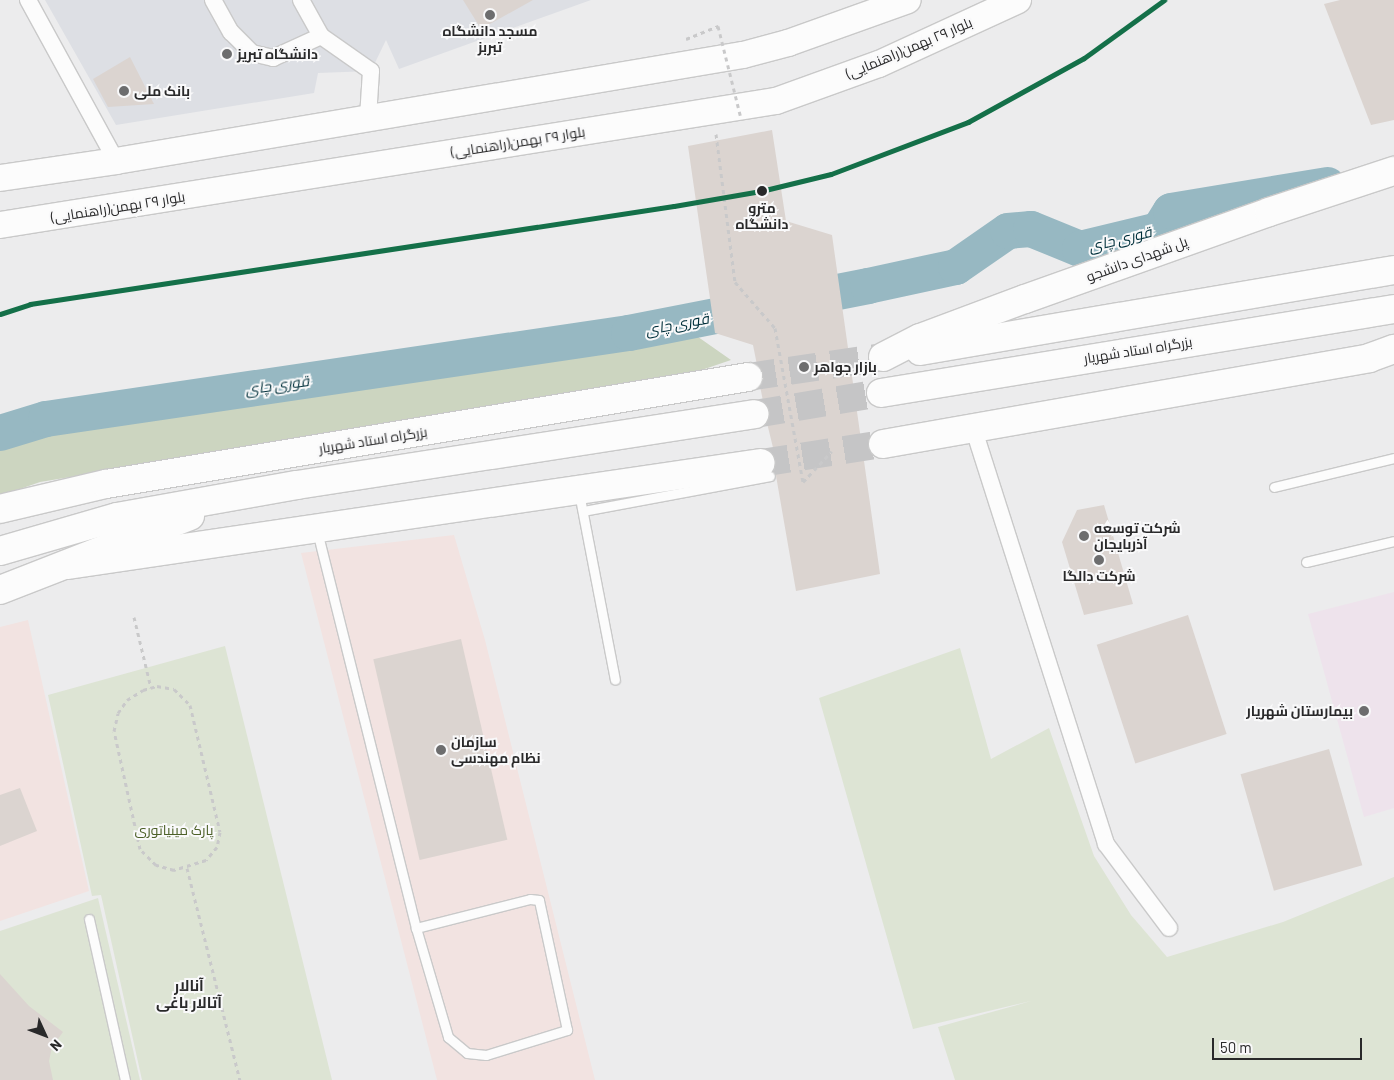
<!DOCTYPE html>
<html>
<head>
<meta charset="utf-8">
<style>
	body { margin:0 }
	#map { position:relative; width:1394px; height:1080px; overflow:hidden; background:#ececed; font-family:Barlow,Cairo,sans-serif }
	div>[style] { position:absolute }
	.commercial>* { inset:0; background:#f2e3e1 }
	.built>* { inset:0; background:#dddfe4 }
	.medical>* { inset:0; background:#eee3ec }
	.green>* { inset:0; background:#dde4d4 }
	.forest>* { inset:0; background:#ccd5c0 }
	.river>* { height:36px; margin:-18px; padding:0 18px; transform-origin:18px; border-radius:18px; background:#97b8c2 }
	.building>* { inset:0; background:#dbd4d0; transform-origin:0 0 }
	.highway-tunnel>* { height:28px; margin-top:-14px; transform-origin:0; background:repeating-linear-gradient(90deg,#c5c5c6 0 28px,transparent 0 42px) }
	.path>* { height:3px; margin-top:-1.5px; transform-origin:0; background:repeating-linear-gradient(90deg,#c9c9ca 0 4px,transparent 0 8px) }
	.roads { filter:drop-shadow(1px 0 #c9c9c9) drop-shadow(-1px 0 #c9c9c9) drop-shadow(0 1px #c9c9c9) drop-shadow(0 -1px #c9c9c9) }
	.lane>* { height:9px; margin:-4.5px; padding:0 4.5px; transform-origin:4.5px; border-radius:4.5px; background:#fcfcfc }
	.street>* { height:16px; margin:-8px; padding:0 8px; transform-origin:8px; border-radius:8px; background:#fcfcfc }
	.primary>* { height:26px; margin:-13px; padding:0 13px; transform-origin:13px; border-radius:13px; background:#fcfcfc }
	.highway>* { height:28px; margin:-14px; padding:0 14px; transform-origin:14px; border-radius:14px; background:#fcfcfc }
	.path-bridge>* { height:3px; margin-top:-1.5px; transform-origin:0; background:repeating-linear-gradient(90deg,#c9c9ca 0 4px,transparent 0 8px) }
	.metro-1>* { height:5px; margin:-2.5px; padding:0 2.5px; transform-origin:2.5px; border-radius:2.5px; background:#147049 }
	.dots>* { width:14px; height:14px; translate:-50% -50%; box-sizing:border-box; border:2px solid #f9f9fa; border-radius:50% }
	span { translate:-50% -50%; white-space:nowrap; text-align:center; line-height:1.15; -webkit-text-stroke:4px #f9f9fa; paint-order:stroke }
	.poi-label { font-size:14px; color:#29292a; font-weight:700 }
	.left { translate:0 -50%; text-align:left }
	.right { translate:-100% -50%; text-align:right }
	.street-label { font-size:14px; color:#29292a }
	.stop-label { font-size:14px; color:#29292a; font-weight:700 }
	.park-label { font-size:14px; color:#4c6028 }
	.water-label { font-size:15px; color:#01303b; font-style:italic }
	.neighbourhood-label { font-size:15px; color:#29292a; font-weight:700 }
	.north { position:absolute; left:20px; top:1010px; width:50px; height:50px; -webkit-text-stroke:4px #f9f9fa; paint-order:stroke; rotate:133deg; font-size:14px; font-weight:700; line-height:20px; text-align:center; color:#29292a }
	.north::after { content:''; display:block; margin:auto; width:18px; height:22px; background:#29292a; clip-path:polygon(50% 0,100% 100%,50% 72%,0 100%) }
	.scale { position:absolute; left:1212px; top:1038px; width:150px; height:22px; box-sizing:border-box; border:2px solid #29292a; border-top:0; padding-left:6px; font-size:15px; line-height:18px; white-space:nowrap; color:#29292a; -webkit-text-stroke:4px #f9f9fa; paint-order:stroke }
</style>
</head>
<body>
<div id="map">
	<div class="commercial">
		<i style="clip-path:polygon(454px 535px,485px 640px,595px 1080px,437px 1080px,301px 553px)"></i>
		<i style="clip-path:polygon(28px 620px,89px 891px,0 921px,0 627px)"></i>
	</div>
	<div class="built">
		<i style="clip-path:polygon(45px 0,591px 0,399px 69px,386px 40px,371px 71px,318px 73px,314px 93px,116px 125px)"></i>
	</div>
	<div class="medical">
		<i style="clip-path:polygon(1394px 592px,1394px 808px,1364px 817px,1308px 614px)"></i>
	</div>
	<div class="green">
		<i style="clip-path:polygon(225px 646px,332px 1080px,142px 1080px,101px 895px,92px 896px,48px 695px)"></i>
		<i style="clip-path:polygon(960px 648px,991px 759px,1049px 728px,1094px 856px,1131px 915px,1167px 957px,1283px 922px,1394px 877px,1394px 1080px,955px 1080px,938px 1027px,1031px 1001px,913px 1029px,819px 698px)"></i>
		<i style="clip-path:polygon(98px 898px,140px 1080px,0 1080px,0 931px)"></i>
	</div>
	<div class="forest">
		<i style="clip-path:polygon(691px 332px,731px 360px,684px 376px,40px 482px,0 496px,0 442px,42px 429px)"></i>
	</div>
	<div class="river">
		<i style="left:0;top:433px;width:48px;rotate:-16.9deg"></i>
		<i style="left:46px;top:419px;width:589px;rotate:-8.39deg"></i>
		<i style="left:629px;top:333px;width:244px;rotate:-11.1deg"></i>
		<i style="left:868px;top:286px;width:90px;rotate:-12.2deg"></i>
		<i style="left:956px;top:267px;width:63px;rotate:-34.7deg"></i>
		<i style="left:1008px;top:231px;width:23px;rotate:-5deg"></i>
		<i style="left:1031px;top:229px;width:53px;rotate:22.2deg"></i>
		<i style="left:1080px;top:249px;width:81px;rotate:-13.5deg"></i>
		<i style="left:1159px;top:230px;width:22px;rotate:-58deg"></i>
		<i style="left:1171px;top:211px;width:159px;rotate:-9.4deg"></i>
	</div>
	<div class="building">
		<i style="clip-path:polygon(463px 0,533px 0,481px 29px)"></i>
		<i style="clip-path:polygon(1340px 0,1394px 0,1394px 120px,1371px 125px,1324px 4px)"></i>
		<i style="clip-path:polygon(130px 57px,154px 104px,108px 107px,93px 79px)"></i>
		<i style="clip-path:polygon(772px 130px,786px 221px,832px 235px,880px 574px,796px 591px,775px 470px,776px 460px,767px 423px,770px 411px,763px 401px,760px 386px,763px 374px,757px 365px,753px 345px,715px 333px,688px 146px)"></i>
		<i style="clip-path:polygon(1104px 505px,1133px 604px,1084px 615px,1062px 542px,1077px 510px)"></i>
		<i style="left:1188px;top:615px;width:125px;height:96px;rotate:72deg"></i>
		<i style="left:461px;top:639px;width:206px;height:90px;rotate:77deg"></i>
		<i style="left:1329px;top:749px;width:121px;height:92px;rotate:74deg"></i>
		<i style="clip-path:polygon(20px 788px,37px 831px,0 846px,0 795px)"></i>
		<i style="clip-path:polygon(0 974px,29px 1006px,63px 1032px,52px 1047px,49px 1061px,53px 1080px,0 1080px)"></i>
	</div>
	<div class="highway-tunnel">
		<i style="left:748px;top:377px;width:136px;rotate:-8.4deg"></i>
		<i style="left:755px;top:414px;width:128px;rotate:-9.5deg"></i>
		<i style="left:761px;top:463px;width:123px;rotate:-8.9deg"></i>
	</div>
	<div class="path">
		<i style="left:686px;top:39px;width:35px;rotate:-22deg"></i>
		<i style="left:716px;top:134px;width:149px;rotate:82.7deg"></i>
		<i style="left:735px;top:282px;width:61px;rotate:49deg"></i>
		<i style="left:775px;top:328px;width:157px;rotate:79.7deg"></i>
		<i style="left:803px;top:482px;width:42px;rotate:-46.9deg"></i>
		<i style="left:134px;top:617px;width:73px;rotate:76.5deg"></i>
		<i style="left:157px;top:686px;width:17px;rotate:10deg"></i>
		<i style="left:174px;top:689px;width:23px;rotate:45deg"></i>
		<i style="left:190px;top:705px;width:130px;rotate:76.7deg"></i>
		<i style="left:220px;top:832px;width:15px;rotate:101deg"></i>
		<i style="left:217px;top:847px;width:17px;rotate:130deg"></i>
		<i style="left:206px;top:860px;width:34px;rotate:163deg"></i>
		<i style="left:174px;top:870px;width:19px;rotate:-164deg"></i>
		<i style="left:156px;top:865px;width:23px;rotate:-135deg"></i>
		<i style="left:140px;top:849px;width:121px;rotate:-102.4deg"></i>
		<i style="left:114px;top:731px;width:18px;rotate:-77deg"></i>
		<i style="left:118px;top:713px;width:16px;rotate:-55deg"></i>
		<i style="left:127px;top:700px;width:19px;rotate:-32deg"></i>
		<i style="left:143px;top:690px;width:15px;rotate:-16deg"></i>
		<i style="left:187px;top:868px;width:219px;rotate:76deg"></i>
	</div>
	<div class="roads">
		<div class="lane">
			<i style="left:1274px;top:487px;width:123px;rotate:-13.6deg"></i>
			<i style="left:579px;top:493px;width:190px;rotate:79.1deg"></i>
			<i style="left:583px;top:511px;width:190px;rotate:-10.6deg"></i>
			<i style="left:317px;top:531px;width:409px;rotate:76deg"></i>
			<i style="left:416px;top:928px;width:114px;rotate:73.6deg"></i>
			<i style="left:448px;top:1037px;width:25px;rotate:40deg"></i>
			<i style="left:467px;top:1053px;width:19px;rotate:6deg"></i>
			<i style="left:486px;top:1055px;width:85px;rotate:-17.2deg"></i>
			<i style="left:567px;top:1030px;width:133px;rotate:-102.2deg"></i>
			<i style="left:539px;top:900px;width:9px;rotate:-174deg"></i>
			<i style="left:530px;top:899px;width:118px;rotate:165.7deg"></i>
			<i style="left:1306px;top:562px;width:90px;rotate:-13.4deg"></i>
			<i style="left:89px;top:919px;width:165px;rotate:77.4deg"></i>
		</div>
		<div class="street">
			<i style="left:28px;top:0;width:183px;rotate:61.3deg"></i>
			<i style="left:213px;top:0;width:37px;rotate:61deg"></i>
			<i style="left:231px;top:32px;width:30px;rotate:45deg"></i>
			<i style="left:252px;top:53px;width:22px;rotate:13deg"></i>
			<i style="left:273px;top:58px;width:53px;rotate:-24.6deg"></i>
			<i style="left:301px;top:0;width:41px;rotate:60.9deg"></i>
			<i style="left:321px;top:36px;width:61px;rotate:35deg"></i>
			<i style="left:371px;top:71px;width:46px;rotate:93.7deg"></i>
			<i style="left:973px;top:427px;width:438px;rotate:72.3deg"></i>
			<i style="left:1106px;top:844px;width:105px;rotate:53.1deg"></i>
		</div>
		<div class="primary">
			<i style="left:0;top:178px;width:117px;rotate:-8.3deg"></i>
			<i style="left:116px;top:161px;width:636px;rotate:-9.6deg"></i>
			<i style="left:743px;top:55px;width:47px;rotate:-14.9deg"></i>
			<i style="left:788px;top:43px;width:127px;rotate:-19.7deg"></i>
			<i style="left:0;top:225px;width:786px;rotate:-9.08deg"></i>
			<i style="left:776px;top:101px;width:109px;rotate:-19.8deg"></i>
			<i style="left:879px;top:64px;width:153px;rotate:-24.7deg"></i>
		</div>
		<div class="highway">
			<i style="left:920px;top:351px;width:481px;rotate:-9.7deg"></i>
			<i style="left:883px;top:357px;width:42px;rotate:-27.2deg"></i>
			<i style="left:920px;top:338px;width:112px;rotate:-20.4deg"></i>
			<i style="left:1025px;top:299px;width:259px;rotate:-19.6deg"></i>
			<i style="left:1269px;top:212px;width:132px;rotate:-18.2deg"></i>
			<i style="left:881px;top:393px;width:520px;rotate:-9.3deg"></i>
			<i style="left:883px;top:444px;width:494px;rotate:-10deg"></i>
			<i style="left:1369px;top:358px;width:27px;rotate:-20deg"></i>
			<i style="left:0;top:509px;width:109px;rotate:-13.3deg"></i>
			<i style="left:106px;top:484px;width:651px;rotate:-9.46deg"></i>
			<i style="left:0;top:551px;width:122px;rotate:-16.2deg"></i>
			<i style="left:117px;top:517px;width:183px;rotate:-10.1deg"></i>
			<i style="left:297px;top:485px;width:463px;rotate:-8.8deg"></i>
			<i style="left:68px;top:565px;width:700px;rotate:-8.37deg"></i>
			<i style="left:0;top:590px;width:204px;rotate:-21.3deg"></i>
		</div>
	</div>
	<div class="path-bridge">
		<i style="left:718px;top:26px;width:95px;rotate:76deg"></i>
	</div>
	<div class="metro-1">
		<i style="left:0;top:314px;width:32px;rotate:-18deg"></i>
		<i style="left:30px;top:304px;width:651px;rotate:-8.65deg"></i>
		<i style="left:674px;top:206px;width:88px;rotate:-9.8deg"></i>
		<i style="left:761px;top:191px;width:72px;rotate:-13.7deg"></i>
		<i style="left:831px;top:174px;width:147px;rotate:-20.8deg"></i>
		<i style="left:968px;top:122px;width:132px;rotate:-28.9deg"></i>
		<i style="left:1084px;top:58px;width:99px;rotate:-35.9deg"></i>
	</div>
	<div class="dots">
		<i style="left:490px;top:15px;background:#6d6d6e"></i>
		<i style="left:227px;top:54px;background:#6d6d6e"></i>
		<i style="left:124px;top:91px;background:#6d6d6e"></i>
		<i style="left:762px;top:191px;background:#29292a"></i>
		<i style="left:804px;top:367px;background:#6d6d6e"></i>
		<i style="left:1084px;top:536px;background:#6d6d6e"></i>
		<i style="left:1099px;top:560px;background:#6d6d6e"></i>
		<i style="left:1364px;top:711px;background:#6d6d6e"></i>
		<i style="left:441px;top:750px;background:#6d6d6e"></i>
	</div>
	<div class="poi-label">
		<span style="left:490px;top:39px">مسجد دانشگاه<br>تبربز</span>
		<span class="left" style="left:237px;top:54px">دانشگاه تبریز</span>
		<span class="left" style="left:134px;top:91px">بانک ملی</span>
		<span class="left" style="left:814px;top:367px">بازار جواهر</span>
		<span class="left" style="left:1094px;top:536px">شرکت توسعه<br>آذربایجان</span>
		<span style="left:1099px;top:576px">شرکت دالگا</span>
		<span class="right" style="left:1353px;top:711px">بیمارستان شهریار</span>
		<span class="left" style="left:451px;top:750px">سازمان<br>نظام مهندسی</span>
	</div>
	<div class="street-label">
		<span style="left:909px;top:48px;rotate:-23deg">بلوار ٢٩ بهمن(راهنمایی)</span>
		<span style="left:518px;top:142px;rotate:-9deg">بلوار ٢٩ بهمن(راهنمایی)</span>
		<span style="left:118px;top:207px;rotate:-9deg">بلوار ٢٩ بهمن(راهنمایی)</span>
		<span style="left:1137px;top:259px;rotate:-20deg">پل شهدای دانشجو</span>
		<span style="left:1138px;top:350px;rotate:-9deg">بزرگراه استاد شهریار</span>
		<span style="left:373px;top:440px;rotate:-9deg">بزرگراه استاد شهریار</span>
	</div>
	<div class="stop-label">
		<span style="left:762px;top:216px">مترو<br>دانشگاه</span>
	</div>
	<div class="park-label">
		<span style="left:174px;top:830px">پارک مینیاتوری</span>
	</div>
	<div class="water-label">
		<span style="left:1120px;top:239px;rotate:-14deg">قوری چای</span>
		<span style="left:677px;top:324px;rotate:-11deg">قوری چای</span>
		<span style="left:277px;top:385px;rotate:-8deg">قوری چای</span>
	</div>
	<div class="neighbourhood-label">
		<span style="left:189px;top:994px">آنالار<br>آتالار باغی</span>
	</div>
	<div class="north">N</div>
	<div class="scale">50 m</div>
</div>
</body>
</html>
